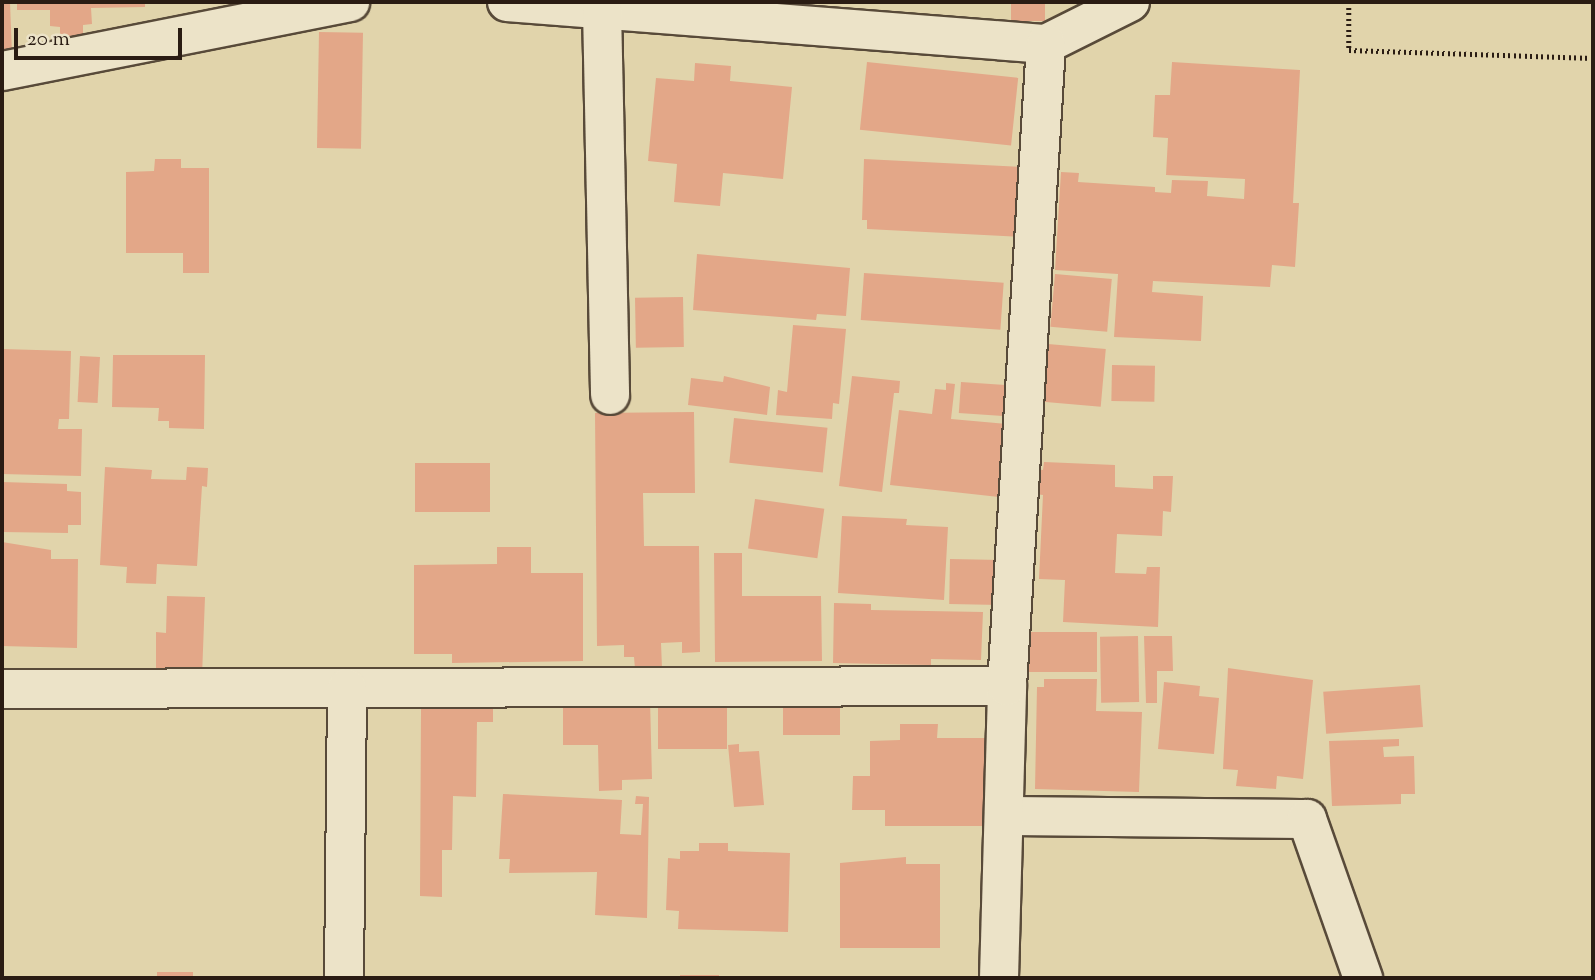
<!DOCTYPE html>
<html>
<head>
<meta charset="utf-8">
<style>
	body { margin:0 }
	#map { position:relative; width:1595px; height:980px; overflow:hidden; background:#e1d4ab; font-family:"Sorts Mill Goudy",serif }
	div>[style] { position:absolute }
	.building>* { inset:0; background:#e3a788; transform-origin:0 0 }
	.path>* { height:4.5px; margin-top:-2.25px; transform-origin:0; background:repeating-linear-gradient(90deg,#2a1c13 0 2px,transparent 0 5.5px) }
	.roads { filter:drop-shadow(2px 0 #584a39) drop-shadow(-2px 0 #584a39) drop-shadow(0 2px #584a39) drop-shadow(0 -2px #584a39) }
	.street>* { height:38px; margin:-19px; padding:0 19px; transform-origin:19px; border-radius:19px; background:#ece3c8 }
	span { translate:-50% -50%; white-space:nowrap; text-align:center; line-height:1.15; -webkit-text-stroke:5px #ece3c8; paint-order:stroke }
	.frame { position:absolute; inset:0; border:4px solid #2a1c13; pointer-events:none }
	.scale { position:absolute; left:14px; top:28px; width:168px; height:32px; box-sizing:border-box; border:4px solid #2a1c13; border-top:0; padding-left:9px; font-size:21px; line-height:24px; white-space:nowrap; color:#2a1c13; -webkit-text-stroke:5px #ece3c8; paint-order:stroke }
</style>
</head>
<body>
<div id="map">
	<div class="building">
		<i style="clip-path:polygon(2px 2px,10px 2px,12px 55px,2px 55px)"></i>
		<i style="clip-path:polygon(17px 2px,145px 2px,145px 7px,91px 8px,92px 24px,83px 25px,83px 39px,60px 40px,60px 27px,50px 26px,50px 10px,17px 10px)"></i>
		<i style="left:1011px;top:2px;width:34px;height:19px"></i>
		<i style="left:319px;top:32px;width:44px;height:116px;rotate:1deg"></i>
		<i style="left:867px;top:62px;width:152px;height:68px;rotate:6deg"></i>
		<i style="clip-path:polygon(1172px 62px,1300px 70px,1293px 203px,1299px 203px,1295px 267px,1272px 265px,1270px 287px,1153px 281px,1152px 292px,1203px 296px,1201px 341px,1114px 337px,1118px 274px,1055px 270px,1061px 172px,1079px 173px,1078px 182px,1155px 187px,1155px 192px,1171px 193px,1172px 180px,1208px 181px,1207px 196px,1244px 199px,1245px 179px,1166px 175px,1168px 138px,1153px 137px,1155px 95px,1170px 95px)"></i>
		<i style="clip-path:polygon(695px 63px,731px 66px,730px 81px,792px 87px,783px 179px,723px 173px,720px 206px,674px 202px,677px 164px,648px 161px,656px 78px,694px 81px)"></i>
		<i style="clip-path:polygon(155px 159px,181px 159px,181px 168px,209px 168px,209px 273px,183px 273px,183px 253px,126px 253px,126px 172px,154px 171px)"></i>
		<i style="clip-path:polygon(864px 159px,1024px 167px,1021px 237px,867px 229px,867px 220px,862px 220px)"></i>
		<i style="clip-path:polygon(697px 254px,850px 268px,846px 316px,817px 314px,816px 320px,693px 310px)"></i>
		<i style="left:864px;top:273px;width:140px;height:47px;rotate:4deg"></i>
		<i style="left:1055px;top:274px;width:57px;height:53px;rotate:5deg"></i>
		<i style="left:683px;top:297px;width:50px;height:48px;rotate:89deg"></i>
		<i style="clip-path:polygon(793px 325px,846px 329px,839px 404px,833px 403px,832px 419px,776px 415px,778px 390px,787px 392px)"></i>
		<i style="left:1048px;top:344px;width:58px;height:58px;rotate:5deg"></i>
		<i style="clip-path:polygon(2px 349px,71px 351px,69px 419px,59px 419px,58px 429px,82px 429px,81px 476px,2px 474px)"></i>
		<i style="clip-path:polygon(113px 355px,205px 355px,204px 429px,169px 428px,169px 421px,158px 421px,159px 408px,112px 407px)"></i>
		<i style="left:80px;top:356px;width:20px;height:46px;rotate:3deg"></i>
		<i style="left:1112px;top:365px;width:43px;height:36px;rotate:1deg"></i>
		<i style="clip-path:polygon(724px 376px,770px 387px,767px 415px,688px 405px,691px 378px,723px 382px)"></i>
		<i style="clip-path:polygon(852px 376px,900px 381px,899px 393px,894px 393px,882px 492px,839px 486px)"></i>
		<i style="left:961px;top:382px;width:48px;height:31px;rotate:4deg"></i>
		<i style="clip-path:polygon(946px 383px,955px 384px,951px 419px,1007px 424px,999px 497px,890px 485px,899px 410px,932px 414px,935px 389px,946px 390px)"></i>
		<i style="clip-path:polygon(694px 412px,695px 493px,643px 493px,644px 546px,699px 546px,700px 652px,682px 653px,682px 642px,661px 643px,662px 668px,635px 669px,634px 657px,624px 657px,624px 645px,597px 646px,595px 413px)"></i>
		<i style="left:734px;top:418px;width:94px;height:45px;rotate:6deg"></i>
		<i style="clip-path:polygon(1044px 462px,1115px 465px,1115px 487px,1153px 489px,1153px 476px,1173px 476px,1171px 512px,1163px 511px,1162px 536px,1117px 534px,1115px 573px,1146px 574px,1147px 567px,1160px 567px,1158px 627px,1063px 622px,1065px 580px,1039px 579px,1043px 495px,1035px 494px,1036px 469px,1043px 470px)"></i>
		<i style="left:415px;top:463px;width:75px;height:49px"></i>
		<i style="clip-path:polygon(105px 467px,152px 470px,151px 479px,186px 480px,187px 467px,208px 468px,207px 487px,202px 486px,197px 566px,157px 564px,156px 584px,126px 583px,127px 567px,100px 565px)"></i>
		<i style="clip-path:polygon(2px 482px,67px 484px,67px 491px,81px 492px,81px 525px,68px 525px,68px 533px,2px 532px)"></i>
		<i style="left:755px;top:499px;width:70px;height:50px;rotate:8deg"></i>
		<i style="clip-path:polygon(842px 516px,907px 519px,906px 525px,948px 527px,944px 600px,838px 593px)"></i>
		<i style="clip-path:polygon(2px 542px,51px 550px,51px 559px,78px 559px,77px 648px,2px 646px)"></i>
		<i style="clip-path:polygon(497px 547px,531px 547px,531px 573px,583px 573px,583px 661px,452px 663px,452px 654px,414px 654px,414px 565px,497px 564px)"></i>
		<i style="clip-path:polygon(714px 553px,742px 553px,742px 596px,821px 596px,822px 661px,715px 662px)"></i>
		<i style="left:950px;top:559px;width:51px;height:45px;rotate:1deg"></i>
		<i style="clip-path:polygon(167px 596px,205px 597px,202px 676px,156px 675px,156px 632px,166px 633px)"></i>
		<i style="clip-path:polygon(834px 603px,871px 604px,871px 610px,983px 612px,981px 660px,931px 659px,931px 665px,833px 663px)"></i>
		<i style="left:1028px;top:632px;width:69px;height:40px"></i>
		<i style="left:1138px;top:636px;width:66px;height:38px;rotate:89deg"></i>
		<i style="clip-path:polygon(1144px 636px,1172px 636px,1173px 671px,1157px 671px,1157px 703px,1146px 703px)"></i>
		<i style="clip-path:polygon(1228px 668px,1313px 680px,1303px 779px,1277px 776px,1276px 789px,1236px 786px,1238px 770px,1223px 769px)"></i>
		<i style="clip-path:polygon(1044px 679px,1097px 679px,1096px 711px,1142px 712px,1139px 792px,1035px 789px,1037px 687px,1044px 687px)"></i>
		<i style="clip-path:polygon(1164px 682px,1200px 686px,1199px 696px,1219px 698px,1214px 754px,1158px 749px)"></i>
		<i style="left:1420px;top:685px;width:42px;height:97px;rotate:86deg"></i>
		<i style="clip-path:polygon(650px 699px,652px 779px,622px 780px,622px 790px,599px 791px,598px 745px,563px 745px,563px 700px)"></i>
		<i style="left:658px;top:699px;width:69px;height:50px"></i>
		<i style="left:783px;top:700px;width:57px;height:35px"></i>
		<i style="clip-path:polygon(467px 703px,493px 703px,493px 722px,477px 722px,476px 797px,453px 796px,452px 850px,442px 850px,442px 897px,420px 896px,421px 709px,466px 708px)"></i>
		<i style="clip-path:polygon(900px 724px,938px 724px,937px 738px,997px 738px,997px 826px,885px 826px,885px 810px,852px 810px,853px 776px,870px 776px,870px 741px,900px 740px)"></i>
		<i style="clip-path:polygon(1399px 739px,1399px 746px,1383px 747px,1384px 757px,1414px 756px,1415px 794px,1401px 794px,1401px 804px,1332px 806px,1329px 741px)"></i>
		<i style="clip-path:polygon(739px 744px,739px 752px,759px 751px,764px 805px,734px 807px,728px 745px)"></i>
		<i style="clip-path:polygon(503px 794px,622px 800px,620px 834px,641px 835px,643px 804px,635px 804px,636px 796px,649px 797px,647px 918px,595px 915px,597px 872px,509px 873px,510px 859px,499px 859px)"></i>
		<i style="clip-path:polygon(699px 843px,728px 843px,728px 851px,790px 853px,788px 932px,678px 929px,679px 911px,666px 910px,668px 858px,680px 859px,680px 851px,699px 851px)"></i>
		<i style="clip-path:polygon(906px 857px,906px 864px,940px 864px,940px 948px,840px 948px,840px 863px)"></i>
		<i style="left:157px;top:972px;width:36px;height:6px"></i>
		<i style="left:680px;top:975px;width:39px;height:3px"></i>
	</div>
	<div class="path">
		<i style="left:1349px;top:2px;width:48px;rotate:90deg"></i>
		<i style="left:1349px;top:50px;width:244px;rotate:1.9deg"></i>
	</div>
	<div class="roads">
		<div class="street">
			<i style="left:507px;top:2px;width:541px;rotate:4.46deg"></i>
			<i style="left:1046px;top:44px;width:94px;rotate:-26.6deg"></i>
			<i style="left:602px;top:9px;width:386px;rotate:88.8deg"></i>
			<i style="left:2px;top:71px;width:355px;rotate:-11.2deg"></i>
			<i style="left:2px;top:689px;width:1005px;rotate:-0.17deg"></i>
			<i style="left:1006px;top:816px;width:301px;rotate:0.6deg"></i>
			<i style="left:1307px;top:819px;width:169px;rotate:70.6deg"></i>
			<i style="left:344px;top:978px;width:290px;rotate:-89.4deg"></i>
			<i style="left:999px;top:978px;width:292px;rotate:-88.4deg"></i>
			<i style="left:1007px;top:686px;width:643px;rotate:-86.52deg"></i>
		</div>
	</div>
	<div class="frame"></div>
	<div class="scale">20 m</div>
</div>
</body>
</html>
